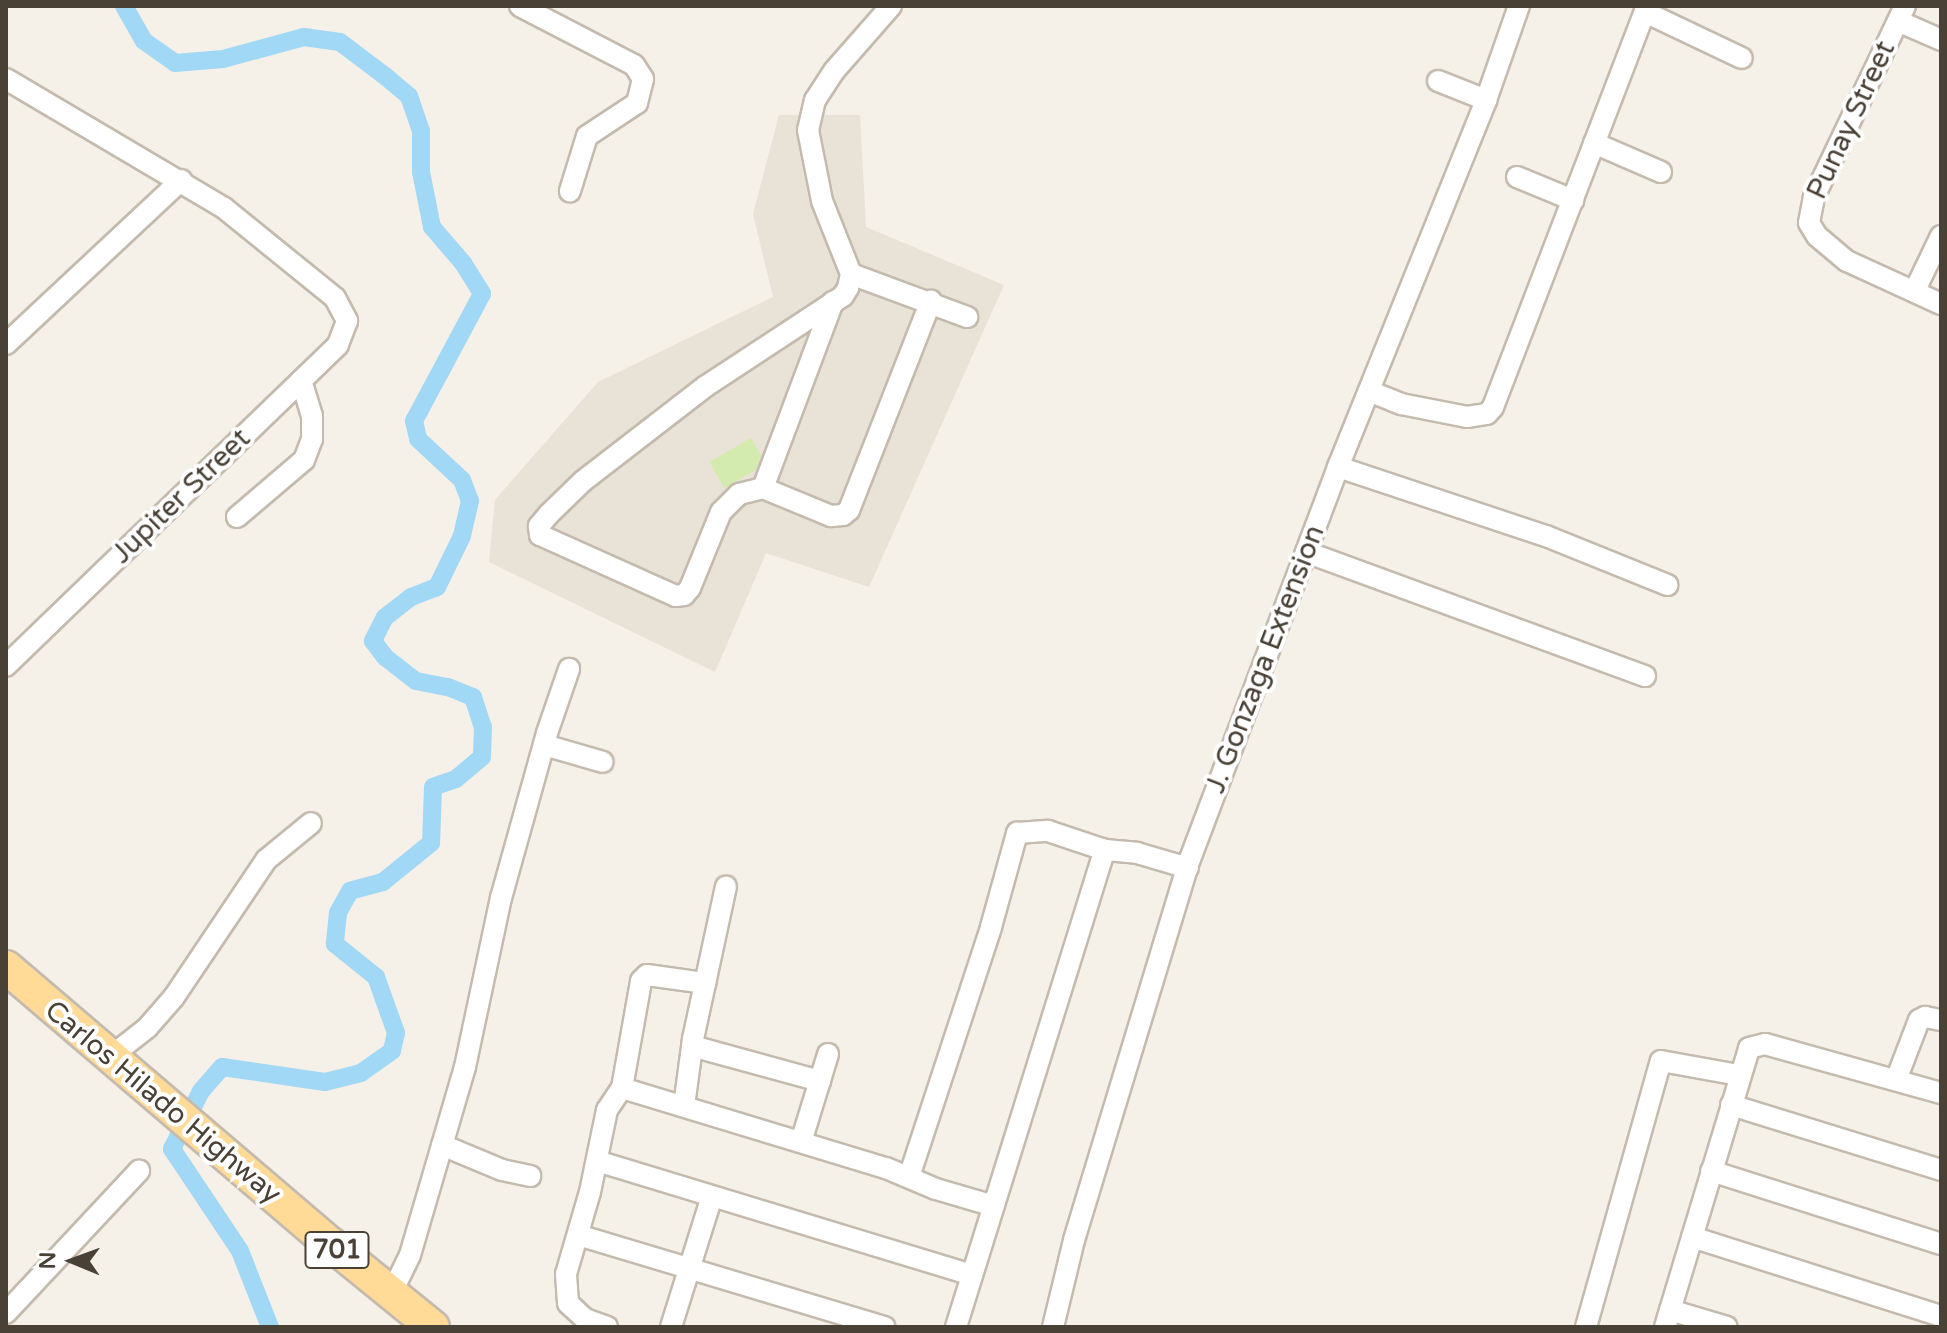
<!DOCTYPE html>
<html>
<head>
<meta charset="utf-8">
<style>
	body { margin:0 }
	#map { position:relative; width:1947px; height:1333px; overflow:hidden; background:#f5f0e8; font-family:"Varela Round",sans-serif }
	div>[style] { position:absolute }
	.residential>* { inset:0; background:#e9e2d6 }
	.green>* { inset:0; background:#d4ebaf; transform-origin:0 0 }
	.canal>* { height:18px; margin:-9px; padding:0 9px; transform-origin:9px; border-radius:9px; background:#a1d8f5 }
	.roads { filter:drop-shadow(2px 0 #c4baad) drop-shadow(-2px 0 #c4baad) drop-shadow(0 2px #c4baad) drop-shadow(0 -2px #c4baad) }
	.minor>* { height:20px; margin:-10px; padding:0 10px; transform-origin:10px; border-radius:10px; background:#fff }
	.primary>* { height:32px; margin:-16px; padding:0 16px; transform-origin:16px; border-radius:16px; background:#ffdb97 }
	span { translate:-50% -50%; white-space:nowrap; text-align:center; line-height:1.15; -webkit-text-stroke:8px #fff; paint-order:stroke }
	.shield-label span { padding:2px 6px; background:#fff; border:2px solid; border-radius:6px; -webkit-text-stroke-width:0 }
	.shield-label { font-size:26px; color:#494036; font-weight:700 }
	.street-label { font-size:28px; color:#494036 }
	.frame { position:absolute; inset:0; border:8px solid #494036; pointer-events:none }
	.north { position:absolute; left:32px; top:1221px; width:80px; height:80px; -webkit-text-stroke:6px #fff; paint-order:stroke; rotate:271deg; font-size:22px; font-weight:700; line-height:32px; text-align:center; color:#494036 }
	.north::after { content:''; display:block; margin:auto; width:28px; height:36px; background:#494036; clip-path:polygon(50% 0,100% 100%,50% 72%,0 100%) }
</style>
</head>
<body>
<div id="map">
	<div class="residential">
		<i style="clip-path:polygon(779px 115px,860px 115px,866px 227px,1004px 285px,869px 587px,766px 553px,715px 672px,489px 562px,495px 500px,598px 382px,773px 297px,753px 214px)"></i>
	</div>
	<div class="green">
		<i style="left:751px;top:438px;width:30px;height:48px;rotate:60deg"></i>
	</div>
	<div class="canal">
		<i style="left:124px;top:6px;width:40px;rotate:60.3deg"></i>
		<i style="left:144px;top:41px;width:38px;rotate:35deg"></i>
		<i style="left:175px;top:63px;width:48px;rotate:-4.8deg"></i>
		<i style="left:223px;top:59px;width:84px;rotate:-15.2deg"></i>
		<i style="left:304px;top:37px;width:36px;rotate:8deg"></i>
		<i style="left:340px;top:42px;width:56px;rotate:37.1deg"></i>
		<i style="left:385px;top:76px;width:31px;rotate:40deg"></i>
		<i style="left:409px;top:96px;width:37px;rotate:71deg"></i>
		<i style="left:421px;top:131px;width:41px;rotate:90deg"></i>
		<i style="left:421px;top:172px;width:56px;rotate:78.7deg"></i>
		<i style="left:432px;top:227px;width:48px;rotate:49.3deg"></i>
		<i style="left:463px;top:263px;width:36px;rotate:58deg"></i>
		<i style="left:482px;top:294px;width:144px;rotate:118.2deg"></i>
		<i style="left:414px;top:421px;width:18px;rotate:77deg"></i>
		<i style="left:418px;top:439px;width:60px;rotate:43deg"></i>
		<i style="left:462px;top:480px;width:22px;rotate:69deg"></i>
		<i style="left:470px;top:501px;width:36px;rotate:103deg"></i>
		<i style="left:462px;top:536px;width:57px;rotate:116.1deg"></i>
		<i style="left:437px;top:587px;width:28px;rotate:159deg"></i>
		<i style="left:411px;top:597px;width:33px;rotate:142deg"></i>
		<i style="left:385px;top:617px;width:27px;rotate:117deg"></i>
		<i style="left:373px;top:641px;width:20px;rotate:53deg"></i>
		<i style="left:385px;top:657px;width:39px;rotate:38deg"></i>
		<i style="left:416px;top:681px;width:33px;rotate:11deg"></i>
		<i style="left:448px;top:687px;width:27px;rotate:22deg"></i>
		<i style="left:473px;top:697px;width:32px;rotate:72deg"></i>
		<i style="left:483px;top:727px;width:30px;rotate:92deg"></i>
		<i style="left:482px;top:757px;width:34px;rotate:140deg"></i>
		<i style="left:456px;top:779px;width:24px;rotate:161deg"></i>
		<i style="left:433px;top:787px;width:56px;rotate:92deg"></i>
		<i style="left:431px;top:843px;width:62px;rotate:140.9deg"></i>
		<i style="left:383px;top:882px;width:34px;rotate:165deg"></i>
		<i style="left:350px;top:891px;width:25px;rotate:119deg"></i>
		<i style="left:338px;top:913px;width:31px;rotate:96deg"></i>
		<i style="left:335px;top:944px;width:53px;rotate:38.8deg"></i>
		<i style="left:376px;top:977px;width:59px;rotate:70.3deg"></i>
		<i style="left:396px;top:1033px;width:18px;rotate:103deg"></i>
		<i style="left:392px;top:1051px;width:38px;rotate:145deg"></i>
		<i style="left:361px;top:1073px;width:37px;rotate:166deg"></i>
		<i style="left:325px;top:1082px;width:104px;rotate:-171.7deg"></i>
		<i style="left:222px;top:1067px;width:32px;rotate:131deg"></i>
		<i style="left:201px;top:1091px;width:65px;rotate:116.6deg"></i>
		<i style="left:172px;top:1149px;width:123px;rotate:56.3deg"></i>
		<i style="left:240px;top:1251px;width:82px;rotate:68.5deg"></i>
	</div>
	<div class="roads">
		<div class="minor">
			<i style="left:520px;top:6px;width:128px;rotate:27.4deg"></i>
			<i style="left:634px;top:65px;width:17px;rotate:57deg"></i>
			<i style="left:643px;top:79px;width:25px;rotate:104deg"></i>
			<i style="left:637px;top:103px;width:60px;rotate:146.6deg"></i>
			<i style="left:587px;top:136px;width:58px;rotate:107.2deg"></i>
			<i style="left:891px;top:6px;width:86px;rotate:131.2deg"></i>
			<i style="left:834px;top:71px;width:35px;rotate:123deg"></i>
			<i style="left:815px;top:100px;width:31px;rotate:103deg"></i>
			<i style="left:808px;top:130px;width:72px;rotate:78.8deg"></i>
			<i style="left:822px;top:201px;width:79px;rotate:68.3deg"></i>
			<i style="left:851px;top:274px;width:14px;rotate:102deg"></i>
			<i style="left:848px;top:288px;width:9px;rotate:122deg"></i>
			<i style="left:843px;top:296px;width:164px;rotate:146.7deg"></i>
			<i style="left:706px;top:386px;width:155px;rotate:142.3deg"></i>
			<i style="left:583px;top:481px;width:47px;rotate:135.9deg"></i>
			<i style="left:549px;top:514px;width:16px;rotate:130deg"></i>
			<i style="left:539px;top:526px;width:9px;rotate:84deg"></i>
			<i style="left:540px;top:535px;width:149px;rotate:24.2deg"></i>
			<i style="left:676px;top:596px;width:8px;rotate:-7deg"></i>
			<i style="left:684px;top:595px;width:9px;rotate:-49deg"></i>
			<i style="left:690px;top:588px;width:82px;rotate:-67.8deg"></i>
			<i style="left:721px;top:512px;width:25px;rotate:-45deg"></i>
			<i style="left:739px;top:494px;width:25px;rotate:-14deg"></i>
			<i style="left:763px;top:488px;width:74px;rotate:22.4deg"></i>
			<i style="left:831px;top:516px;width:12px;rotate:-5deg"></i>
			<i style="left:843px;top:515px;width:8px;rotate:-40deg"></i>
			<i style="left:849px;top:510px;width:225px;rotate:-68.6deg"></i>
			<i style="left:1905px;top:6px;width:212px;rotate:115.5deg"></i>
			<i style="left:1814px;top:197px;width:26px;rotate:101deg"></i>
			<i style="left:1809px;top:223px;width:15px;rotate:58deg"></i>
			<i style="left:1817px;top:236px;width:39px;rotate:40deg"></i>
			<i style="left:1847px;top:261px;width:103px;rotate:24.6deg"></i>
			<i style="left:1645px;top:12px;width:107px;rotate:25.4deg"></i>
			<i style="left:1898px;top:21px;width:47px;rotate:23.8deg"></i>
			<i style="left:6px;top:79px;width:253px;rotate:30.6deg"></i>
			<i style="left:224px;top:208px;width:143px;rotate:39deg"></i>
			<i style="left:335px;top:298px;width:26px;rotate:62deg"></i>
			<i style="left:347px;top:321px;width:26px;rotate:111deg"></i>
			<i style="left:338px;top:345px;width:462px;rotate:136deg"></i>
			<i style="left:1438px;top:81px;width:52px;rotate:21.6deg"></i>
			<i style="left:1594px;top:143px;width:73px;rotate:23.4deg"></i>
			<i style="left:1517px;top:177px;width:61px;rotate:22.3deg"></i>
			<i style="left:851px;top:274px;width:124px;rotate:20.3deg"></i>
			<i style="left:1915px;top:290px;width:60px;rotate:-64.3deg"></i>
			<i style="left:6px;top:344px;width:240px;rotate:-43.1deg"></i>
			<i style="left:1369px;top:391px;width:35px;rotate:22deg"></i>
			<i style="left:1401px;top:404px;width:67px;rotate:11.1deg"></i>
			<i style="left:1467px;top:417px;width:20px;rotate:-9deg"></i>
			<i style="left:1487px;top:414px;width:9px;rotate:-49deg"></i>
			<i style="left:1493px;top:407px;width:430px;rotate:-69deg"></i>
			<i style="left:1338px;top:467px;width:219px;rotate:18.4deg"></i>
			<i style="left:1546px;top:536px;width:131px;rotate:22deg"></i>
			<i style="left:763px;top:488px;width:199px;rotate:-69.4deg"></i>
			<i style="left:237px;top:517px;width:88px;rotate:-40.4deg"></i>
			<i style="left:304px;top:460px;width:22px;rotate:-69deg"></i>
			<i style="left:312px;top:439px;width:23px;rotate:-90deg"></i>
			<i style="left:312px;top:416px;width:37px;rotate:-107deg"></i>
			<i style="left:1306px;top:552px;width:361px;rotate:20.1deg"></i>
			<i style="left:544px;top:745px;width:61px;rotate:16.1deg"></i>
			<i style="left:692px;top:1046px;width:133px;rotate:15.3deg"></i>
			<i style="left:110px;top:1057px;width:47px;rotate:-38.1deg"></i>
			<i style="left:147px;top:1028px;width:41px;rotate:-48.9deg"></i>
			<i style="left:174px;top:997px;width:165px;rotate:-56.1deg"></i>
			<i style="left:266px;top:860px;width:58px;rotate:-39.4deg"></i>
			<i style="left:1896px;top:1080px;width:64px;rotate:-69deg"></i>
			<i style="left:1919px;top:1020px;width:7px;rotate:-27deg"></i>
			<i style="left:1925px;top:1017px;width:16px;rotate:11deg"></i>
			<i style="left:622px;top:1088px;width:276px;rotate:16.9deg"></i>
			<i style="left:886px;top:1168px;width:54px;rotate:22.8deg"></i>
			<i style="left:936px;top:1189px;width:60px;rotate:16.3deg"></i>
			<i style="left:1731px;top:1105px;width:220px;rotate:17.2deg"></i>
			<i style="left:684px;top:1106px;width:68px;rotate:-82.3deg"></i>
			<i style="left:693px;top:1039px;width:156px;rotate:-77.8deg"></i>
			<i style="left:801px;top:1142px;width:92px;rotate:-72.9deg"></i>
			<i style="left:442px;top:1145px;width:65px;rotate:22.6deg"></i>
			<i style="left:502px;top:1170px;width:29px;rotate:12deg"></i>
			<i style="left:597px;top:1161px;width:392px;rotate:16.9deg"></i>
			<i style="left:1711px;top:1171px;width:241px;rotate:17.6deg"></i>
			<i style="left:909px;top:1177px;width:263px;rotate:-71.8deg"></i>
			<i style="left:991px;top:927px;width:98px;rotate:-74.5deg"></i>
			<i style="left:1017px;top:833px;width:31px;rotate:-4deg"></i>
			<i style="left:1048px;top:831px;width:60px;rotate:18.4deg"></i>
			<i style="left:1105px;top:850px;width:32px;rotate:5deg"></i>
			<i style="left:1137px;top:853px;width:53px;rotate:16.4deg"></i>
			<i style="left:578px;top:1235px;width:320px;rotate:16.7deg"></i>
			<i style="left:1692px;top:1237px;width:261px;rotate:17.6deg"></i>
			<i style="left:391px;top:1294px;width:43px;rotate:-64deg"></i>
			<i style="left:410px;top:1255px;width:196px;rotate:-73.7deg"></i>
			<i style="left:465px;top:1067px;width:173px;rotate:-78deg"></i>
			<i style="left:501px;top:898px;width:171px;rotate:-74.4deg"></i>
			<i style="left:547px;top:733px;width:68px;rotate:-71deg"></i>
			<i style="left:1670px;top:1310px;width:59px;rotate:16.6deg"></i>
			<i style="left:6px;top:1313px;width:195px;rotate:-46.9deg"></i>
			<i style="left:607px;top:1327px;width:23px;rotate:-160deg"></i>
			<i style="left:585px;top:1319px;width:23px;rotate:-137deg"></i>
			<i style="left:568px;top:1303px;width:29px;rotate:-94deg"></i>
			<i style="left:566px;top:1274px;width:85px;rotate:-73.7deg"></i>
			<i style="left:590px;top:1192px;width:84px;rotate:-78.3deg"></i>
			<i style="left:607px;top:1110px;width:27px;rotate:-56deg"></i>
			<i style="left:622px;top:1088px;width:109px;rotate:-79.9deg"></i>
			<i style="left:641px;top:981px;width:8px;rotate:-45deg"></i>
			<i style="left:647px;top:975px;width:59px;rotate:7.9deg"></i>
			<i style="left:671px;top:1327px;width:137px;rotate:-72.6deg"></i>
			<i style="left:956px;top:1327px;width:500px;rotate:-72.7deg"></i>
			<i style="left:1053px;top:1327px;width:89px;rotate:-76.4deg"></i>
			<i style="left:1074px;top:1240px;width:398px;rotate:-73.1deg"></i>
			<i style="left:1190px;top:859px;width:419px;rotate:-69.3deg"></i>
			<i style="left:1338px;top:467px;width:396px;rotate:-68deg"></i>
			<i style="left:1486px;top:100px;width:100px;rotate:-70.7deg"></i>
			<i style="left:1586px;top:1327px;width:276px;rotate:-74.3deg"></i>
			<i style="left:1661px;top:1061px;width:79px;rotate:10.2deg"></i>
			<i style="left:1665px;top:1327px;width:291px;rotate:-73.2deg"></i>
			<i style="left:1749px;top:1048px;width:16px;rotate:-14deg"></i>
			<i style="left:1765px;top:1044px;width:183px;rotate:15.6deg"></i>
		</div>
		<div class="primary">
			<i style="left:6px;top:967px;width:428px;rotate:40.5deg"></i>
			<i style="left:332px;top:1245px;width:130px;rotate:39.1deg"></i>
		</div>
	</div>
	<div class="shield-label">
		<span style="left:337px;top:1250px">701</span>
	</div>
	<div class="street-label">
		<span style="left:1851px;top:120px;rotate:-65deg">Punay Street</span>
		<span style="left:181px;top:496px;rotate:-44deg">Jupiter Street</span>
		<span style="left:1265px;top:659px;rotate:-69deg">J. Gonzaga Extension</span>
		<span style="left:163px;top:1102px;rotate:40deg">Carlos Hilado Highway</span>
	</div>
	<div class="frame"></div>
	<div class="north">N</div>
</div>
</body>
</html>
